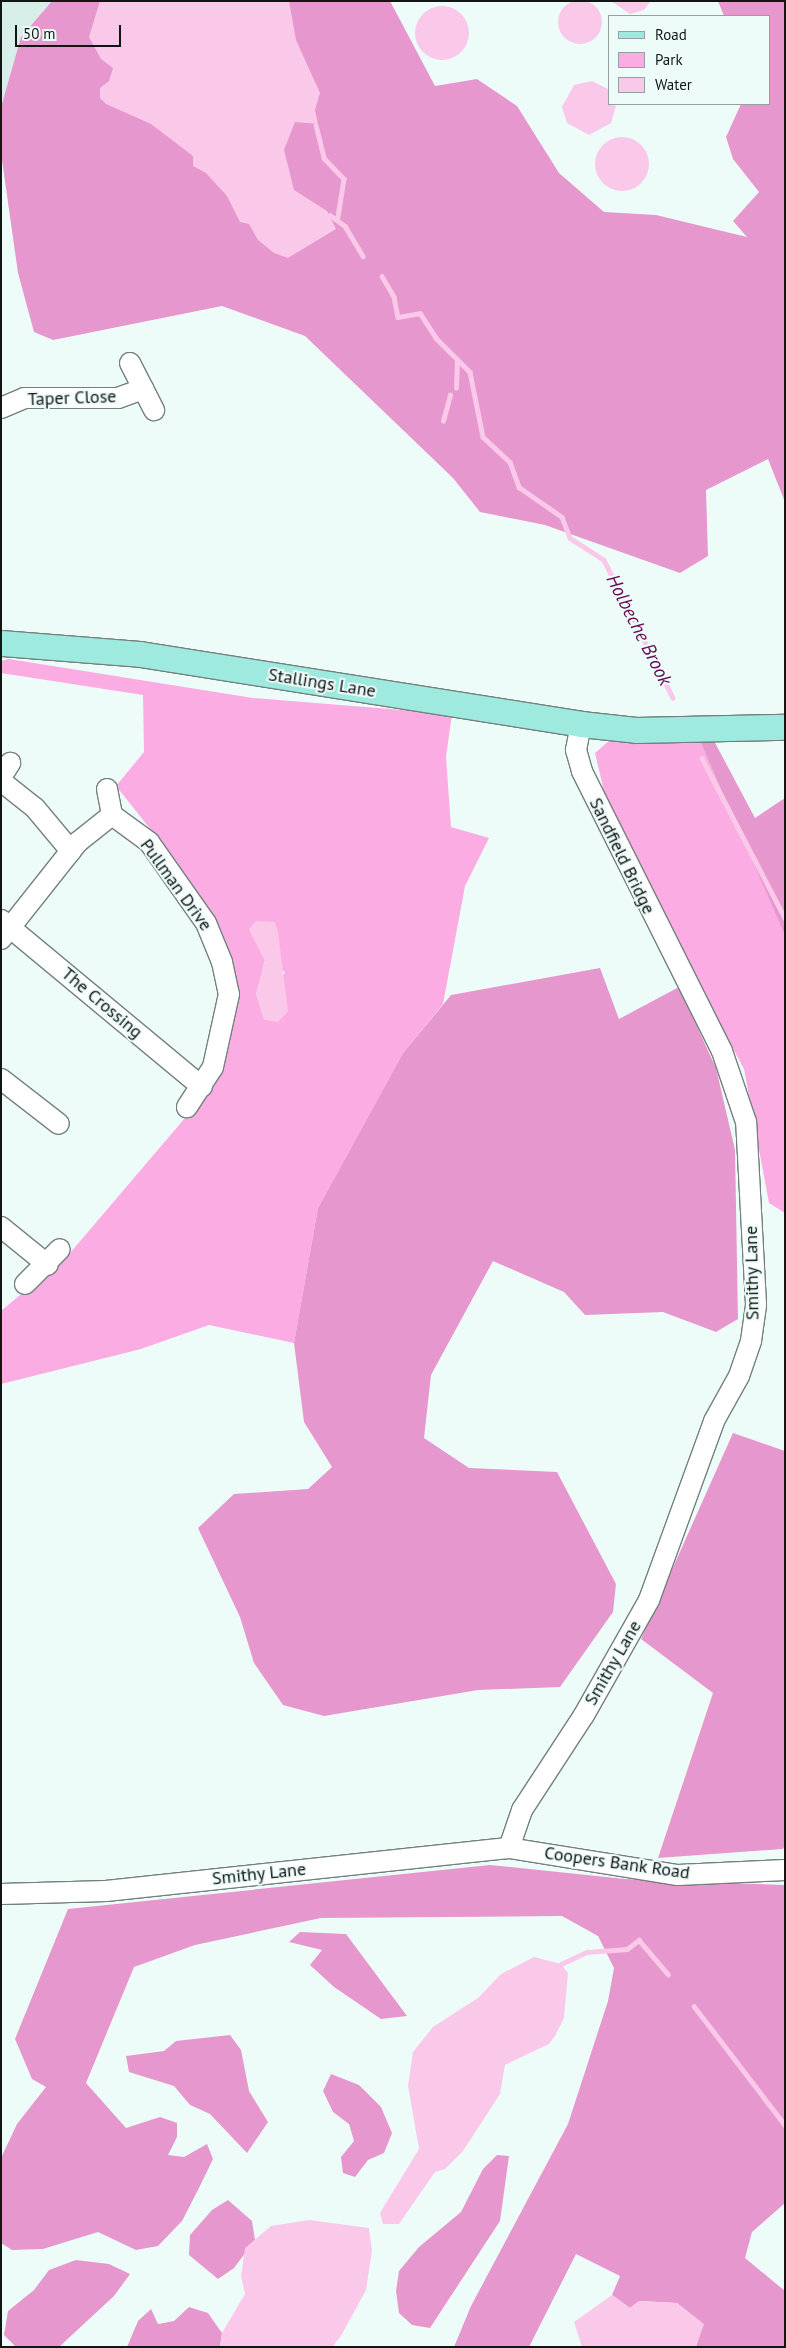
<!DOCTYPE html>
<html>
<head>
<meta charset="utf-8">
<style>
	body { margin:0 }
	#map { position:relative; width:786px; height:2348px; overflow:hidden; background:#eefcf9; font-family:"PT Sans",sans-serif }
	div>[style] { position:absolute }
	.built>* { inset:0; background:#d8eee9 }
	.green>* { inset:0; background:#fbace2 }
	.forest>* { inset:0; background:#e697cd }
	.water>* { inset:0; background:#fac8e8 }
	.round { border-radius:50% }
	.stream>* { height:4.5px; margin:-2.25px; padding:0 2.25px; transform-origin:2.25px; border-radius:2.25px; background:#fac8e8 }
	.roads { filter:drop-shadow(1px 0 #73807d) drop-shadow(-1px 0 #73807d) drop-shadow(0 1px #73807d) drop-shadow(0 -1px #73807d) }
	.minor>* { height:20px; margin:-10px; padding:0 10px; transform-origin:10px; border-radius:10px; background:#fff }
	.major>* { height:25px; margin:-12.5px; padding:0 12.5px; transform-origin:12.5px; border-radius:12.5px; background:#9eeade }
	span { translate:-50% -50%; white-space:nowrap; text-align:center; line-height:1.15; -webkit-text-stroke:4px #eefcf9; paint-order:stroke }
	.street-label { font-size:18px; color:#111615 }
	.water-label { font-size:19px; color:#680954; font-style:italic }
	.frame { position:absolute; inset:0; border:2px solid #111615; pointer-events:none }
	.legend { position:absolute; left:608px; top:15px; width:162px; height:90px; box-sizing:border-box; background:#eefcf9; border:1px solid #96a09e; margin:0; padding:6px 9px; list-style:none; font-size:15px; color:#111615 }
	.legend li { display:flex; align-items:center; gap:10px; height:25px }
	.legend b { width:25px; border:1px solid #96a09e }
	.scale { position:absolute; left:15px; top:25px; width:106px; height:22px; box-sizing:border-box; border:2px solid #111615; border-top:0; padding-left:6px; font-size:15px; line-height:18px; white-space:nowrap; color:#111615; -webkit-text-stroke:4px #eefcf9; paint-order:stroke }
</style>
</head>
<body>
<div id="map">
	<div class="built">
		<i style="clip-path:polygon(1px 1px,52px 1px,21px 37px,1px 107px)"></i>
	</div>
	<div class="green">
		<i style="clip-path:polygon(evenodd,9px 659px,253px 698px,452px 714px,446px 757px,451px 827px,489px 838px,465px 886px,443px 1004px,403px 1053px,318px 1208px,294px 1343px,209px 1325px,141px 1349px,1px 1384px,1px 1311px,70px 1253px,185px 1118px,212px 1078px,236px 993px,222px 934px,171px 855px,116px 786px,144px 752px,143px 695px,1px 673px,1px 661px,9px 659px,249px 929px,285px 973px,256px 995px,265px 960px,249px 929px)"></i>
		<i style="clip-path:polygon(611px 739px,700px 741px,785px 930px,785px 1213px,769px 1203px,744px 1069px,610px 817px,595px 753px)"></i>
	</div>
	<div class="forest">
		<i style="clip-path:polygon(52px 1px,390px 1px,435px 86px,477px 79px,517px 106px,559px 173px,604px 212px,656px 215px,747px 237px,733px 221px,759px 192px,733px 159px,726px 137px,741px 104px,770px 104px,770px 16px,724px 16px,718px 1px,785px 1px,785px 502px,768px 459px,706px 490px,708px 556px,680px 573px,545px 525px,480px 512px,453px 478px,305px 336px,222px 306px,53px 340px,34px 332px,18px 273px,1px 153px,1px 107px,21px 37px)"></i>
		<i style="clip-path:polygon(713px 739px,755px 818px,785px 798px,785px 935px,700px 741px)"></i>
		<i style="clip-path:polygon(600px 968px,619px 1019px,679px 987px,716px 1068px,735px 1150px,738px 1319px,716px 1332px,663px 1312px,585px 1315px,564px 1292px,493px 1261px,431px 1375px,424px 1438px,469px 1468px,557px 1472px,616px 1584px,613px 1612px,560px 1687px,478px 1690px,324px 1716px,283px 1705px,254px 1663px,240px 1617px,198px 1528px,234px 1494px,308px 1489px,332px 1467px,304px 1422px,294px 1343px,318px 1208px,403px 1053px,451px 995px)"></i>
		<i style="clip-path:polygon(733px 1433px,785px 1451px,785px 1845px,783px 1849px,658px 1858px,713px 1693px,641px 1639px)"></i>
		<i style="clip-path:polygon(490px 1865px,625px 1879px,785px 1885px,785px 2203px,752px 2232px,745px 2258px,785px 2291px,785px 2347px,696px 2347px,703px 2324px,677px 2303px,639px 2301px,630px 2308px,612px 2295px,620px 2276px,576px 2254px,529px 2347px,454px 2347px,471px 2306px,568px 2124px,608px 2001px,614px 1968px,598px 1936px,562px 1916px,321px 1918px,195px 1945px,134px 1967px,86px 2083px,126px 2128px,160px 2117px,177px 2123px,177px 2137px,168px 2155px,184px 2157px,207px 2144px,213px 2159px,199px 2188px,182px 2221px,158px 2246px,136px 2250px,98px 2232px,43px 2249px,12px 2250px,1px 2243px,1px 2158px,17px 2124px,46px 2087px,32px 2079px,15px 2039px,68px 1909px)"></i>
		<i style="clip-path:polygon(300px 1932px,346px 1934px,407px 2016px,381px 2019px,334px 1987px,310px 1965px,322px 1950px,289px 1942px)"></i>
		<i style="clip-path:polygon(230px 2035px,241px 2050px,249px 2091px,268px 2122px,247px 2153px,210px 2114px,190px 2105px,174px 2086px,129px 2072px,126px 2056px,164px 2051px,176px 2041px)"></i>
		<i style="clip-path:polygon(331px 2074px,359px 2085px,381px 2107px,392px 2133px,384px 2153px,368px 2160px,355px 2177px,343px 2173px,341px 2157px,354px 2141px,349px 2124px,333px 2112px,323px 2091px)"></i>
		<i style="clip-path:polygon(497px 2155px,509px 2156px,500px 2221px,430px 2328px,412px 2325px,399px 2313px,396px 2291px,399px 2271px,419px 2247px,461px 2212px,483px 2169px)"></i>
		<i style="clip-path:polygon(228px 2200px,252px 2221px,255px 2240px,234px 2268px,218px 2279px,189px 2255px,190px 2235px,212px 2210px)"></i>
		<i style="clip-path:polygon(76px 2260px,109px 2264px,130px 2274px,114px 2296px,59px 2347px,16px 2347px,4px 2335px,8px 2311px,34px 2290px,49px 2270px)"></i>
		<i style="clip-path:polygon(189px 2307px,208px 2313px,222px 2333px,220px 2347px,127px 2347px,138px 2321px,151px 2309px,158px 2324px,174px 2321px)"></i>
	</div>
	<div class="water">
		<i class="round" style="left:558px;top:0;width:44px;height:44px"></i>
		<i style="clip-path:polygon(100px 1px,289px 1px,296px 40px,320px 93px,315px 110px,318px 124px,295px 122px,284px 150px,294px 190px,327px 211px,336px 229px,288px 258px,274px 253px,258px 240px,249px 224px,240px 222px,227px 196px,206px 173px,193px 166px,193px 156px,151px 124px,106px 104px,100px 98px,100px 88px,109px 81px,113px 68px,101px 59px,89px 37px)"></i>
		<i style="clip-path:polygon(611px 1px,651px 1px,644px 10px,630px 14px)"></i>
		<i class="round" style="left:415px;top:6px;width:54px;height:54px"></i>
		<i style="clip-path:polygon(592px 81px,608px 89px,610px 104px,616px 106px,611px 123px,589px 135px,567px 123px,562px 107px,574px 85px)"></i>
		<i class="round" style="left:595px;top:137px;width:54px;height:54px"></i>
		<i style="clip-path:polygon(256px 921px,275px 922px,278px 932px,288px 1011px,278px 1022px,264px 1020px,256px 995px,265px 960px,249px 929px)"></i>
		<i style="clip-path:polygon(534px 1957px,561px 1964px,568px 1973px,564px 2018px,555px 2036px,549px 2044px,505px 2065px,500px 2094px,463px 2151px,445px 2169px,435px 2172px,399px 2224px,383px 2224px,380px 2213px,419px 2149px,408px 2086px,413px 2052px,433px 2027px,478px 1998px,501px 1974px)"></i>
		<i style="clip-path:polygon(309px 2220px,369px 2228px,372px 2251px,366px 2290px,341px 2336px,332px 2347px,220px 2347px,222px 2333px,245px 2294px,241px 2276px,245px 2248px,271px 2226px)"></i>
		<i style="clip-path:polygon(612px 2295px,630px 2308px,639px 2301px,677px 2303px,704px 2324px,696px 2347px,582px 2347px,574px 2322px)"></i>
	</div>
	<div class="stream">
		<i style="left:316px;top:125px;width:34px;rotate:76deg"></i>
		<i style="left:324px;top:158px;width:29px;rotate:46deg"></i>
		<i style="left:344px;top:179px;width:39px;rotate:99deg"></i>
		<i style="left:330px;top:215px;width:19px;rotate:36deg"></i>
		<i style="left:345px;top:226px;width:35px;rotate:59deg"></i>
		<i style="left:382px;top:276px;width:24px;rotate:60deg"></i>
		<i style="left:394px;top:297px;width:20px;rotate:79deg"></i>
		<i style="left:398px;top:317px;width:22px;rotate:-10deg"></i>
		<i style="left:420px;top:313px;width:30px;rotate:57deg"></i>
		<i style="left:436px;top:338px;width:48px;rotate:45deg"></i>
		<i style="left:470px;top:372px;width:66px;rotate:78.7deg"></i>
		<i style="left:483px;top:437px;width:37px;rotate:43deg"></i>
		<i style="left:510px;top:462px;width:27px;rotate:70deg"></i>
		<i style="left:519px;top:487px;width:52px;rotate:34.9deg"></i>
		<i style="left:562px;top:517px;width:22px;rotate:69deg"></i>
		<i style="left:570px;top:538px;width:40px;rotate:32.9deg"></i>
		<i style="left:604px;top:560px;width:154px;rotate:63.4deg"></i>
		<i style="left:456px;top:388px;width:28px;rotate:-88deg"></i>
		<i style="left:443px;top:421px;width:27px;rotate:-75deg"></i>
		<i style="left:702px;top:758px;width:180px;rotate:62.6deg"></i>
		<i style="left:561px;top:1964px;width:29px;rotate:-25deg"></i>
		<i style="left:587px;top:1952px;width:40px;rotate:-4.3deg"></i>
		<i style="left:627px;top:1949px;width:15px;rotate:-37deg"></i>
		<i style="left:639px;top:1940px;width:45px;rotate:49.5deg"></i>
		<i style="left:694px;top:2006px;width:150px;rotate:52.6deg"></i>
	</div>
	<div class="roads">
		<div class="minor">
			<i style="left:130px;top:363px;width:53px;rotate:62.9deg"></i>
			<i style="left:1px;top:408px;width:25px;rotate:-23deg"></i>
			<i style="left:24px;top:398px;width:94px"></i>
			<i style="left:118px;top:398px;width:27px;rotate:-20deg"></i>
			<i style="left:1px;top:777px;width:17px;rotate:-57deg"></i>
			<i style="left:1px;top:781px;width:43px;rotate:38.5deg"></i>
			<i style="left:35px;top:808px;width:56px;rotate:50.1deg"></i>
			<i style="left:107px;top:789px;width:26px;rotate:79deg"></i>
			<i style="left:112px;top:815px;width:46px;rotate:36.1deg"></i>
			<i style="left:149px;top:842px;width:99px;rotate:54.9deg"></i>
			<i style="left:206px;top:923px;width:42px;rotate:67.7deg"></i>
			<i style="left:222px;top:962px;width:33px;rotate:78deg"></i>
			<i style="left:229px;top:994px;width:75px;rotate:102.4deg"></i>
			<i style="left:213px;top:1067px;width:48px;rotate:123deg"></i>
			<i style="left:1px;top:920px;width:261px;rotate:39.7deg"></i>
			<i style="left:1px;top:939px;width:124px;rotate:-51.6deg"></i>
			<i style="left:78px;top:842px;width:43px;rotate:-38.5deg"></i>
			<i style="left:1px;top:1079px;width:73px;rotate:37.8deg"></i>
			<i style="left:1px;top:1227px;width:60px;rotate:39deg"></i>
			<i style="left:25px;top:1284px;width:49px;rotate:-45deg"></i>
			<i style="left:509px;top:1848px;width:40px;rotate:-71.1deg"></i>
			<i style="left:522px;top:1810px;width:113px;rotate:-56.9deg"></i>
			<i style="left:584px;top:1715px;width:132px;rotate:-60.5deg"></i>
			<i style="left:649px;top:1600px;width:190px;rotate:-70deg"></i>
			<i style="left:714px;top:1421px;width:51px;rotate:-60.9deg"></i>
			<i style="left:739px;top:1376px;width:37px;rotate:-71deg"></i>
			<i style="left:751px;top:1341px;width:37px;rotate:-82deg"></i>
			<i style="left:756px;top:1304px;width:182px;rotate:-93.1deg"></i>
			<i style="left:746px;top:1122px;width:75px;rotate:-108.7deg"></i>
			<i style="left:722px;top:1051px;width:313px;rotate:-116.6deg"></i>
			<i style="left:582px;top:771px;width:22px;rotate:-106deg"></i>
			<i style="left:576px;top:750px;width:26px;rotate:-79deg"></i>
			<i style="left:1px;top:1894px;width:105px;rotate:-1.6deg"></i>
			<i style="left:106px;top:1891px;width:405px;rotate:-6.1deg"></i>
			<i style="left:509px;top:1848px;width:171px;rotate:9.1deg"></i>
			<i style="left:678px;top:1875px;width:107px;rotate:-2.7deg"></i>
		</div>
		<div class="major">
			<i style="left:1px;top:643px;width:139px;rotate:4.5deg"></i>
			<i style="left:140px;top:654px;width:447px;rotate:9deg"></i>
			<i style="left:581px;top:724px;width:55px;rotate:6.2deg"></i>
			<i style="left:636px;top:730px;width:149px;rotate:-1.2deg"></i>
		</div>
	</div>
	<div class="street-label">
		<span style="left:72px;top:398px;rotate:-2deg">Taper Close</span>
		<span style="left:322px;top:683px;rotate:9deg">Stallings Lane</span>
		<span style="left:622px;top:856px;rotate:64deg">Sandfield Bridge</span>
		<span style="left:176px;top:885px;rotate:54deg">Pullman Drive</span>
		<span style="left:102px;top:1003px;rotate:40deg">The Crossing</span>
		<span style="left:752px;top:1273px;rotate:-91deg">Smithy Lane</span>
		<span style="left:613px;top:1663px;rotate:-60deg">Smithy Lane</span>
		<span style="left:617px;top:1863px;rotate:8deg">Coopers Bank Road</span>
		<span style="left:259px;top:1874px;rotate:-6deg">Smithy Lane</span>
	</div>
	<div class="water-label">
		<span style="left:639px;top:630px;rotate:63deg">Holbeche Brook</span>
	</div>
	<div class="frame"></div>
	<ul class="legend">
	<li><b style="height:6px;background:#9eeade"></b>Road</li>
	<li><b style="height:14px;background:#fbace2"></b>Park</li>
	<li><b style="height:14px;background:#fac8e8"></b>Water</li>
	</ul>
	<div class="scale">50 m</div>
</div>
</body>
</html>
